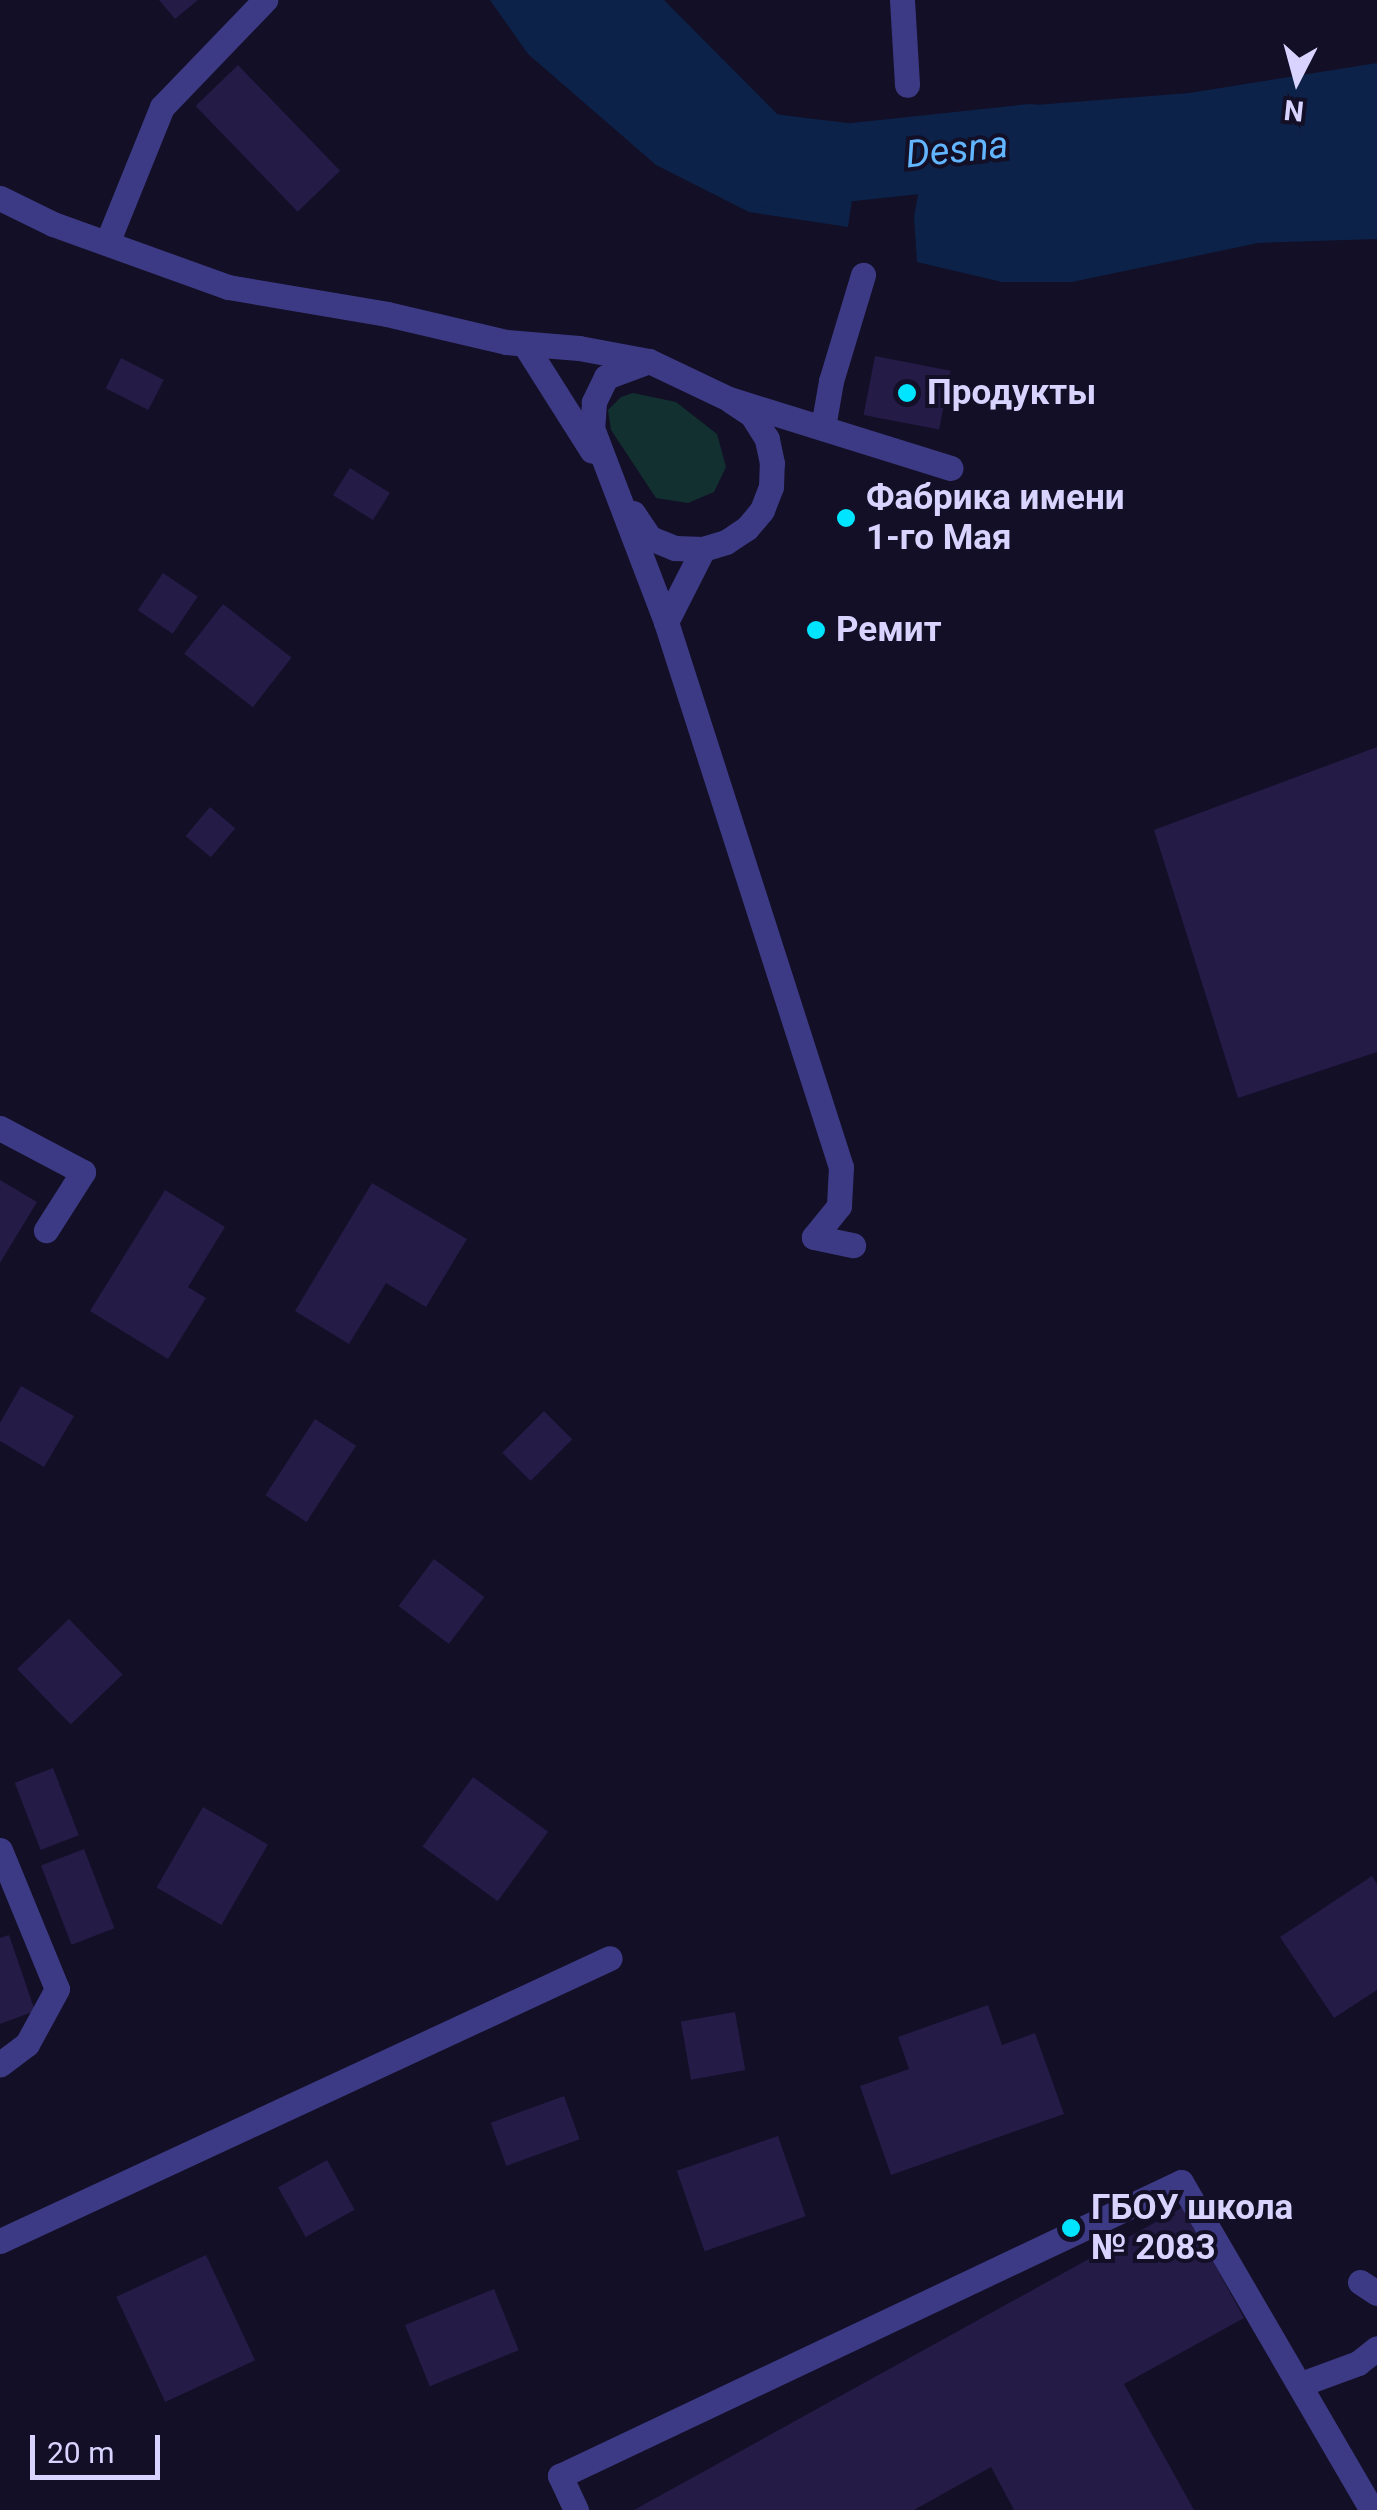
<!DOCTYPE html>
<html>
<head>
<meta charset="utf-8">
<style>
	body { margin:0 }
	#map { position:relative; width:1377px; height:2510px; overflow:hidden; background:#130f26; font-family:Roboto,sans-serif }
	div>[style] { position:absolute }
	.green>* { inset:0; background:#12302f }
	.water>* { inset:0; background:#0c2248 }
	.river>* { height:78px; margin:-39px; padding:0 39px; transform-origin:39px; border-radius:39px; background:#0c2248 }
	.building>* { inset:0; background:#241b47; transform-origin:0 0 }
	.lane>* { height:25px; margin:-12.5px; padding:0 12.5px; transform-origin:12.5px; border-radius:12.5px; background:#3d3a85 }
	.street>* { height:25px; margin:-12.5px; padding:0 12.5px; transform-origin:12.5px; border-radius:12.5px; background:#3d3a85 }
	.dots>* { width:28px; height:28px; translate:-50% -50%; box-sizing:border-box; border:5px solid #130f26; border-radius:50% }
	span { translate:-50% -50%; white-space:nowrap; text-align:center; line-height:1.15; -webkit-text-stroke:8px #130f26; paint-order:stroke }
	.poi-label { font-size:35px; color:#d9d4ff; font-weight:700 }
	.left { translate:0 -50%; text-align:left }
	.water-label { font-size:38px; color:#62b6ff; font-style:italic }
	.north { position:absolute; left:1247px; top:30px; width:100px; height:100px; -webkit-text-stroke:8px #130f26; paint-order:stroke; rotate:186deg; font-size:28px; font-weight:700; line-height:40px; text-align:center; color:#d9d4ff }
	.north::after { content:''; display:block; margin:auto; width:35px; height:45px; background:#d9d4ff; clip-path:polygon(50% 0,100% 100%,50% 72%,0 100%) }
	.scale { position:absolute; left:30px; top:2435px; width:130px; height:45px; box-sizing:border-box; border:5px solid #d9d4ff; border-top:0; padding-left:12px; font-size:30px; line-height:35px; white-space:nowrap; color:#d9d4ff; -webkit-text-stroke:8px #130f26; paint-order:stroke }
</style>
</head>
<body>
<div id="map">
	<div class="green">
		<i style="clip-path:polygon(633px 393px,676px 402px,717px 434px,726px 467px,714px 492px,688px 503px,656px 498px,611px 430px,608px 410px,621px 397px)"></i>
	</div>
	<div class="water">
		<i style="clip-path:polygon(490px 0,652px 0,733px 90px,774px 114px,863px 125px,848px 227px,749px 212px,656px 165px,528px 54px)"></i>
		<i style="clip-path:polygon(1377px 63px,1377px 239px,1258px 243px,1072px 282px,1002px 282px,917px 262px,914px 217px,927px 145px,949px 120px,973px 110px,1189px 93px)"></i>
	</div>
	<div class="river">
		<i style="left:609px;top:0;width:240px;rotate:45.2deg"></i>
		<i style="left:778px;top:170px;width:254px;rotate:-6.1deg"></i>
	</div>
	<div class="building">
		<i style="clip-path:polygon(159px 0,198px 0,175px 19px)"></i>
		<i style="left:238px;top:65px;width:147px;height:59px;rotate:46deg"></i>
		<i style="left:875px;top:356px;width:77px;height:60px;rotate:11deg"></i>
		<i style="left:121px;top:358px;width:48px;height:34px;rotate:27deg"></i>
		<i style="left:350px;top:468px;width:47px;height:32px;rotate:32deg"></i>
		<i style="left:163px;top:573px;width:42px;height:45px;rotate:34deg"></i>
		<i style="left:223px;top:604px;width:87px;height:63px;rotate:38deg"></i>
		<i style="clip-path:polygon(1377px 747px,1377px 1052px,1238px 1098px,1154px 830px)"></i>
		<i style="left:210px;top:807px;width:33px;height:38px;rotate:40deg"></i>
		<i style="clip-path:polygon(0 1180px,37px 1202px,0 1263px)"></i>
		<i style="clip-path:polygon(372px 1183px,467px 1239px,426px 1307px,386px 1283px,349px 1344px,295px 1311px)"></i>
		<i style="clip-path:polygon(165px 1190px,225px 1227px,188px 1287px,206px 1298px,168px 1359px,90px 1311px)"></i>
		<i style="clip-path:polygon(21px 1386px,74px 1416px,44px 1467px,0 1441px,0 1423px)"></i>
		<i style="left:544px;top:1411px;width:40px;height:59px;rotate:45deg"></i>
		<i style="left:315px;top:1419px;width:49px;height:91px;rotate:33deg"></i>
		<i style="left:434px;top:1559px;width:63px;height:59px;rotate:37deg"></i>
		<i style="left:69px;top:1619px;width:77px;height:72px;rotate:46deg"></i>
		<i style="left:53px;top:1768px;width:72px;height:41px;rotate:69deg"></i>
		<i style="left:473px;top:1777px;width:93px;height:86px;rotate:36deg"></i>
		<i style="left:203px;top:1807px;width:75px;height:93px;rotate:30deg"></i>
		<i style="left:84px;top:1849px;width:85px;height:46px;rotate:69deg"></i>
		<i style="clip-path:polygon(1372px 1876px,1377px 1884px,1377px 1990px,1334px 2018px,1280px 1937px)"></i>
		<i style="clip-path:polygon(9px 1935px,35px 2011px,0 2024px,0 1938px)"></i>
		<i style="clip-path:polygon(988px 2005px,1002px 2045px,1035px 2033px,1064px 2114px,891px 2175px,860px 2086px,909px 2069px,898px 2037px)"></i>
		<i style="left:735px;top:2012px;width:59px;height:55px;rotate:80deg"></i>
		<i style="left:564px;top:2096px;width:46px;height:78px;rotate:70deg"></i>
		<i style="left:778px;top:2136px;width:85px;height:107px;rotate:71deg"></i>
		<i style="left:327px;top:2160px;width:57px;height:56px;rotate:61deg"></i>
		<i style="clip-path:polygon(1183px 2207px,1244px 2318px,1124px 2384px,1194px 2510px,1014px 2510px,991px 2467px,914px 2510px,634px 2510px)"></i>
		<i style="left:206px;top:2255px;width:116px;height:99px;rotate:65deg"></i>
		<i style="left:494px;top:2289px;width:66px;height:96px;rotate:68deg"></i>
	</div>
	<div class="lane">
		<i style="left:107px;top:243px;width:147px;rotate:-68deg"></i>
		<i style="left:162px;top:107px;width:149px;rotate:-46.1deg"></i>
		<i style="left:525px;top:345px;width:125px;rotate:57.7deg"></i>
		<i style="left:649px;top:361px;width:46px;rotate:159.6deg"></i>
		<i style="left:606px;top:377px;width:28px;rotate:116deg"></i>
		<i style="left:594px;top:402px;width:26px;rotate:94deg"></i>
		<i style="left:592px;top:428px;width:208px;rotate:69.1deg"></i>
		<i style="left:666px;top:622px;width:572px;rotate:72.2deg"></i>
		<i style="left:841px;top:1167px;width:39px;rotate:93deg"></i>
		<i style="left:839px;top:1206px;width:40px;rotate:129deg"></i>
		<i style="left:814px;top:1237px;width:40px;rotate:12deg"></i>
		<i style="left:633px;top:513px;width:30px;rotate:56deg"></i>
		<i style="left:650px;top:538px;width:27px;rotate:22deg"></i>
		<i style="left:675px;top:548px;width:28px;rotate:2deg"></i>
		<i style="left:703px;top:549px;width:24px;rotate:-17deg"></i>
		<i style="left:726px;top:542px;width:25px;rotate:-34deg"></i>
		<i style="left:747px;top:528px;width:23px;rotate:-50deg"></i>
		<i style="left:762px;top:510px;width:25px;rotate:-69deg"></i>
		<i style="left:771px;top:487px;width:24px;rotate:-88deg"></i>
		<i style="left:772px;top:463px;width:25px;rotate:-102deg"></i>
		<i style="left:767px;top:439px;width:28px;rotate:-122deg"></i>
		<i style="left:752px;top:415px;width:25px;rotate:-146deg"></i>
		<i style="left:666px;top:622px;width:82px;rotate:-63.1deg"></i>
		<i style="left:0;top:1128px;width:94px;rotate:27.9deg"></i>
		<i style="left:83px;top:1172px;width:69px;rotate:122.5deg"></i>
		<i style="left:0;top:1850px;width:150px;rotate:67.7deg"></i>
		<i style="left:57px;top:1989px;width:63px;rotate:118.6deg"></i>
		<i style="left:27px;top:2044px;width:34px;rotate:143deg"></i>
		<i style="left:1301px;top:2384px;width:61px;rotate:-20.2deg"></i>
		<i style="left:1358px;top:2363px;width:24px;rotate:-38deg"></i>
		<i style="left:576px;top:2510px;width:38px;rotate:-115deg"></i>
		<i style="left:560px;top:2476px;width:687px;rotate:-25.33deg"></i>
		<i style="left:1181px;top:2182px;width:380px;rotate:59.8deg"></i>
	</div>
	<div class="street">
		<i style="left:902px;top:0;width:85px;rotate:86.6deg"></i>
		<i style="left:0;top:198px;width:59px;rotate:26.1deg"></i>
		<i style="left:53px;top:224px;width:186px;rotate:19.8deg"></i>
		<i style="left:228px;top:287px;width:161px;rotate:9.6deg"></i>
		<i style="left:387px;top:314px;width:122px;rotate:13.2deg"></i>
		<i style="left:506px;top:342px;width:73px;rotate:4.7deg"></i>
		<i style="left:579px;top:348px;width:71px;rotate:10.5deg"></i>
		<i style="left:649px;top:361px;width:89px;rotate:25.4deg"></i>
		<i style="left:729px;top:399px;width:232px;rotate:17.3deg"></i>
		<i style="left:823px;top:427px;width:47px;rotate:-80.1deg"></i>
		<i style="left:831px;top:381px;width:111px;rotate:-73.2deg"></i>
		<i style="left:0;top:2241px;width:672px;rotate:-24.89deg"></i>
		<i style="left:1360px;top:2282px;width:20px;rotate:33deg"></i>
	</div>
	<div class="dots">
		<i style="left:907px;top:393px;background:#00e5ff"></i>
		<i style="left:846px;top:518px;background:#00e5ff"></i>
		<i style="left:816px;top:630px;background:#00e5ff"></i>
		<i style="left:1071px;top:2228px;background:#00e5ff"></i>
	</div>
	<div class="poi-label">
		<span class="left" style="left:927px;top:393px">Продукты</span>
		<span class="left" style="left:866px;top:518px">Фабрика имени<br>1-го Мая</span>
		<span class="left" style="left:836px;top:630px">Ремит</span>
		<span class="left" style="left:1091px;top:2228px">ГБОУ школа<br>№ 2083</span>
	</div>
	<div class="water-label">
		<span style="left:957px;top:150px;rotate:-6deg">Desna</span>
	</div>
	<div class="north">N</div>
	<div class="scale">20 m</div>
</div>
</body>
</html>
